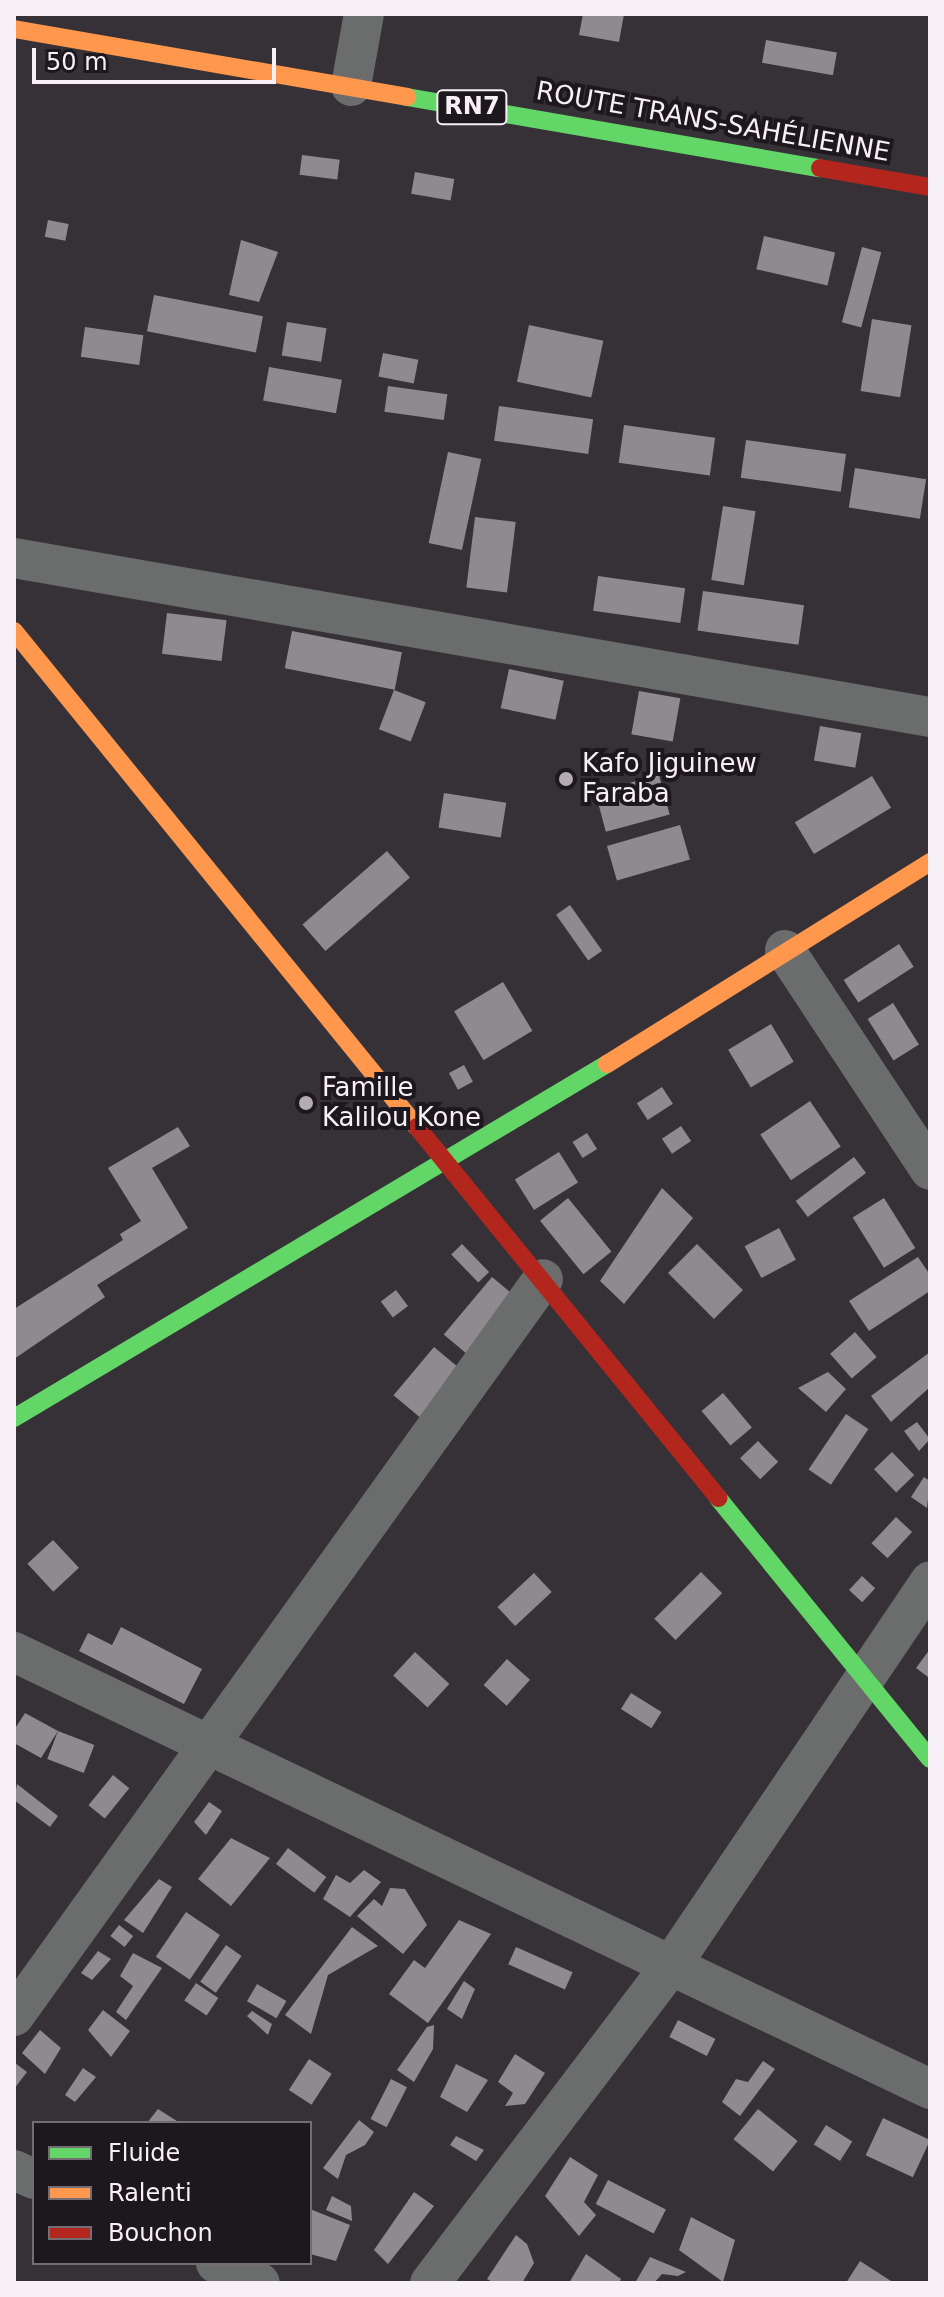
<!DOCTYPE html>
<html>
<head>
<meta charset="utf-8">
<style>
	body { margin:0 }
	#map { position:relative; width:944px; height:2297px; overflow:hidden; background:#363136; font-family:"DejaVu Sans",sans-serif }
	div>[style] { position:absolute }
	.building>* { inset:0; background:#8f8a8f; transform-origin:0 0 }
	.street>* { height:40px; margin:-20px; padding:0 20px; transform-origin:20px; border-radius:20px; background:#6b6c6c }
	.fast>* { height:18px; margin:-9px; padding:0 9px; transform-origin:9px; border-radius:9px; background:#63d668 }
	.slow>* { height:18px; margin:-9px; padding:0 9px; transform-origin:9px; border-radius:9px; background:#ff974d }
	.jam>* { height:18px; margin:-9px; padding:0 9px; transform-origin:9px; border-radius:9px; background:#b3261e }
	.dots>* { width:22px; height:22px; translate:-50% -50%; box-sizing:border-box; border:4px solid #1d181d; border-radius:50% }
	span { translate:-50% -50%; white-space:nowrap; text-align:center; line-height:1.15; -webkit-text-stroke:8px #1d181d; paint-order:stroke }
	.shield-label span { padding:2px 6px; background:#1d181d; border:2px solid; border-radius:6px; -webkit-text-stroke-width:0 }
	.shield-label { font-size:24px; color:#f7f0f7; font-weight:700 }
	.street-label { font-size:26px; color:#f7f0f7 }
	.poi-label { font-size:26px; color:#f7f0f7 }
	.left { translate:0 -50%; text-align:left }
	.frame { position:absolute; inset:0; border:16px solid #f7f0f7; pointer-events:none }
	.legend { position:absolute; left:32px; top:2121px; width:280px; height:144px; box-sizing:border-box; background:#1d181d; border:2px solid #746e74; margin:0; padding:10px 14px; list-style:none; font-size:24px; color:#f7f0f7 }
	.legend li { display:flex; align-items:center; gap:16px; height:40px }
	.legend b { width:40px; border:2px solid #746e74 }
	.scale { position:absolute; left:32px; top:48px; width:244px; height:36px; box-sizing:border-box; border:4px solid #f7f0f7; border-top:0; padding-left:10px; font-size:24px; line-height:28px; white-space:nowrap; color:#f7f0f7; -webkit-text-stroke:6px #1d181d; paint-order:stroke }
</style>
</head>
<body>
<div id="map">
	<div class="building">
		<i style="clip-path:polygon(583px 14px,624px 14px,619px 42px,579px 35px)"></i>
		<i style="left:766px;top:40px;width:72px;height:23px;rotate:10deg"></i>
		<i style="left:302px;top:155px;width:38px;height:20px;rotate:7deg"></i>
		<i style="left:415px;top:172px;width:40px;height:22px;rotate:10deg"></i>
		<i style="left:48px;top:220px;width:21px;height:17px;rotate:11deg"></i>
		<i style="left:764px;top:236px;width:73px;height:34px;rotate:13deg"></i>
		<i style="clip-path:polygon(241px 240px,278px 252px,259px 302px,229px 295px)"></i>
		<i style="left:862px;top:247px;width:20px;height:78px;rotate:15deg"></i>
		<i style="left:154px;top:295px;width:111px;height:37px;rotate:11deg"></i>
		<i style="left:872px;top:319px;width:40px;height:73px;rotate:9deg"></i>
		<i style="left:287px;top:322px;width:40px;height:34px;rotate:9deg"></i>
		<i style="left:529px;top:325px;width:76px;height:58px;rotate:12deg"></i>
		<i style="left:85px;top:327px;width:59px;height:30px;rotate:8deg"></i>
		<i style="left:383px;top:353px;width:36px;height:24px;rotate:11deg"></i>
		<i style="left:269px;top:367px;width:74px;height:34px;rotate:10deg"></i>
		<i style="left:388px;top:386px;width:60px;height:26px;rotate:8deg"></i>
		<i style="left:499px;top:406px;width:95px;height:35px;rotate:8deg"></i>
		<i style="left:624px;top:425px;width:92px;height:38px;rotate:8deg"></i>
		<i style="left:746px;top:440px;width:101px;height:38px;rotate:8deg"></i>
		<i style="left:448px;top:452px;width:34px;height:93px;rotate:12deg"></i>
		<i style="left:855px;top:468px;width:72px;height:40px;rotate:9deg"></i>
		<i style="left:723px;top:506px;width:33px;height:75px;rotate:9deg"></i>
		<i style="left:475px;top:517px;width:41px;height:71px;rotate:7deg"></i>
		<i style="left:598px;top:576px;width:88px;height:35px;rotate:8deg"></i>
		<i style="left:703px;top:591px;width:102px;height:40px;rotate:8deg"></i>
		<i style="left:167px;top:613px;width:60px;height:41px;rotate:7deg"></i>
		<i style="left:292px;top:631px;width:112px;height:38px;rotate:11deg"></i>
		<i style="left:509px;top:669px;width:56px;height:40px;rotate:12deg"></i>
		<i style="left:394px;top:690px;width:34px;height:42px;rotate:21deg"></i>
		<i style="left:639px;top:691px;width:42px;height:44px;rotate:10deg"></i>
		<i style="left:820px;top:726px;width:42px;height:35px;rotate:10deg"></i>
		<i style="left:659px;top:775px;width:41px;height:66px;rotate:75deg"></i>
		<i style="left:872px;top:776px;width:37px;height:90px;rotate:59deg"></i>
		<i style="left:444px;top:793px;width:63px;height:35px;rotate:9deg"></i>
		<i style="left:680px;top:825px;width:36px;height:76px;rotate:74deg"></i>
		<i style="left:387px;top:851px;width:35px;height:112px;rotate:49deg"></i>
		<i style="left:570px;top:905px;width:56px;height:17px;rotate:55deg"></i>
		<i style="left:899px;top:944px;width:27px;height:66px;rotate:57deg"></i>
		<i style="left:503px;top:982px;width:57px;height:57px;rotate:59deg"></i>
		<i style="left:893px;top:1003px;width:49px;height:30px;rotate:58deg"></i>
		<i style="left:771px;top:1024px;width:44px;height:50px;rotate:59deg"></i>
		<i style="left:464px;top:1065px;width:19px;height:17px;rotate:62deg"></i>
		<i style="left:662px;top:1087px;width:20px;height:30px;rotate:57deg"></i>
		<i style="left:810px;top:1101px;width:55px;height:60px;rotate:56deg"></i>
		<i style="left:681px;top:1126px;width:18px;height:23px;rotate:56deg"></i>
		<i style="clip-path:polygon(178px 1127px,190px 1146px,152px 1168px,188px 1228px,97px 1285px,105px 1297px,14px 1359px,14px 1309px,123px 1240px,120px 1234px,141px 1221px,108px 1168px)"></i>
		<i style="left:587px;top:1133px;width:19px;height:17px;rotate:58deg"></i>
		<i style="left:559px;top:1152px;width:36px;height:52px;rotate:58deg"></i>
		<i style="left:854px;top:1157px;width:20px;height:73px;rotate:53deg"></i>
		<i style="clip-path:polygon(662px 1188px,693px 1218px,624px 1304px,600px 1281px)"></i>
		<i style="left:568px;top:1198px;width:69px;height:36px;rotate:51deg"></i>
		<i style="left:884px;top:1198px;width:59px;height:37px;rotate:58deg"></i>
		<i style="left:779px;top:1228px;width:36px;height:39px;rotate:62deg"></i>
		<i style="left:462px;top:1244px;width:39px;height:15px;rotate:46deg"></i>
		<i style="left:697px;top:1244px;width:65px;height:41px;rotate:45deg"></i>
		<i style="clip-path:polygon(918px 1257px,930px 1275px,930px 1291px,869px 1331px,849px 1301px)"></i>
		<i style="left:492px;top:1277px;width:31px;height:75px;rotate:40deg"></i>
		<i style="left:396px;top:1290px;width:20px;height:19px;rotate:53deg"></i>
		<i style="left:855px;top:1332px;width:33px;height:33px;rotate:49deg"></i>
		<i style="left:434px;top:1347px;width:34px;height:63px;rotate:40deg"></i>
		<i style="clip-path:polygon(930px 1352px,930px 1387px,891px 1422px,871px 1396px)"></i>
		<i style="clip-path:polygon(828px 1372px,846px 1389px,826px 1412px,798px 1388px)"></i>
		<i style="left:723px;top:1393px;width:45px;height:28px;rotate:50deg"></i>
		<i style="left:846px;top:1414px;width:27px;height:67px;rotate:34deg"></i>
		<i style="clip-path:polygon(917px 1422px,930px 1439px,919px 1451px,904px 1431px)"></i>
		<i style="left:758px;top:1441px;width:29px;height:25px;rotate:46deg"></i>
		<i style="left:892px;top:1452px;width:32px;height:25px;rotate:46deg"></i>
		<i style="clip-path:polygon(924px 1477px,930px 1481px,927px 1508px,911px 1497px)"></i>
		<i style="left:896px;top:1517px;width:22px;height:36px;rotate:43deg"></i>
		<i style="left:53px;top:1540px;width:38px;height:35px;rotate:47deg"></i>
		<i style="left:701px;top:1572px;width:30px;height:66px;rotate:45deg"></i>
		<i style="left:534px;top:1573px;width:26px;height:50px;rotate:47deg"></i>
		<i style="left:862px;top:1576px;width:18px;height:19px;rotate:43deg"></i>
		<i style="clip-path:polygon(121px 1627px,202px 1669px,184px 1704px,79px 1651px,88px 1633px,112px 1645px)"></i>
		<i style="clip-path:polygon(930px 1649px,930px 1674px,928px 1677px,916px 1668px)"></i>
		<i style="left:415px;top:1652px;width:47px;height:32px;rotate:43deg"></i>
		<i style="left:507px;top:1659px;width:31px;height:35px;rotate:42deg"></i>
		<i style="left:631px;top:1693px;width:36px;height:19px;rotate:32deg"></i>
		<i style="clip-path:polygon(25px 1713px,58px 1731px,41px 1758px,14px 1743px,14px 1730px)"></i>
		<i style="left:58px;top:1731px;width:39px;height:30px;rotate:21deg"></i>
		<i style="left:113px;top:1775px;width:21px;height:39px;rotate:39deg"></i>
		<i style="clip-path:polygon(17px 1784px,58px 1816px,50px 1827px,14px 1800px)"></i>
		<i style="clip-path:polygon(209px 1802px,222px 1811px,206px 1835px,194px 1822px)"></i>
		<i style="clip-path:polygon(231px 1838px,270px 1858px,231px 1906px,198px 1879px)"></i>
		<i style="left:288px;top:1848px;width:48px;height:20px;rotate:37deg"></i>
		<i style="clip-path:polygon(364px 1870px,381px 1882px,350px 1917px,323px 1899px,336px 1875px,350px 1883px)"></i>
		<i style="clip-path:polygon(159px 1879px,172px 1887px,143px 1933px,124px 1920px)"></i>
		<i style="clip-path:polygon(390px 1888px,405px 1889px,427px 1925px,403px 1954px,357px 1916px,374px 1899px,382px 1906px)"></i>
		<i style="left:186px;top:1912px;width:41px;height:54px;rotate:34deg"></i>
		<i style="clip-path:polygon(459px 1920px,491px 1934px,428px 2023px,389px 1994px,414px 1960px,425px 1968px)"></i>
		<i style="left:119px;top:1925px;width:18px;height:14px;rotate:38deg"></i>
		<i style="clip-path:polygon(352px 1927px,378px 1946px,328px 1975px,311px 2034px,285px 2015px)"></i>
		<i style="left:226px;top:1945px;width:19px;height:45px;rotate:35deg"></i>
		<i style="left:516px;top:1947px;width:62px;height:19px;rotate:24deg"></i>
		<i style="clip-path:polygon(98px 1951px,111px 1959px,92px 1980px,81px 1973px)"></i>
		<i style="clip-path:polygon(133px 1953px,162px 1968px,126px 2020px,116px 2012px,133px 1986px,120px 1976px)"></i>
		<i style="clip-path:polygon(464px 1981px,475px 1989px,462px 2019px,447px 2009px)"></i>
		<i style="left:196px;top:1983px;width:27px;height:21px;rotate:34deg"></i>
		<i style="left:257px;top:1984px;width:34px;height:20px;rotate:30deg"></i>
		<i style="clip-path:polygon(103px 2010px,130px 2031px,111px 2057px,88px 2030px)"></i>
		<i style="clip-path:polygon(252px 2011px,272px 2024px,268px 2035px,247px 2016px)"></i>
		<i style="left:678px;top:2020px;width:42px;height:19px;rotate:27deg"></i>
		<i style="clip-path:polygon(434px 2025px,433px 2049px,414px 2082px,397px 2070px,427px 2027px)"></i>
		<i style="clip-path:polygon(40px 2030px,61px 2048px,45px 2074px,22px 2053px)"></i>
		<i style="clip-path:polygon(515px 2054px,545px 2073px,525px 2104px,505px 2106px,513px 2093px,498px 2082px)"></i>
		<i style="left:309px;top:2059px;width:27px;height:37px;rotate:33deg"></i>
		<i style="clip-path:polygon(763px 2061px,775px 2069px,740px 2116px,722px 2102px,736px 2079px,748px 2082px)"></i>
		<i style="clip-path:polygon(15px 2063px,27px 2072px,14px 2089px,14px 2065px)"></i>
		<i style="clip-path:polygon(456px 2064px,488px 2080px,467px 2112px,440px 2097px)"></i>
		<i style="clip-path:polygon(83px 2068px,96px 2077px,75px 2102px,65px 2095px)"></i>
		<i style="left:391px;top:2079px;width:18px;height:45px;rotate:27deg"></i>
		<i style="clip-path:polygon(158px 2109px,180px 2123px,147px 2123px)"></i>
		<i style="left:758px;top:2109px;width:51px;height:39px;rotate:39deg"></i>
		<i style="left:883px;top:2118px;width:52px;height:41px;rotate:25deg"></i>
		<i style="clip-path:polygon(359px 2120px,374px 2132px,365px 2145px,346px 2155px,338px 2179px,323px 2168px)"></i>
		<i style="left:826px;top:2125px;width:31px;height:23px;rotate:32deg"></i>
		<i style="clip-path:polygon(456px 2136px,484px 2150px,476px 2161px,450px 2145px)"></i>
		<i style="clip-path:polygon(570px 2157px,598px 2175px,584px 2202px,596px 2215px,579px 2236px,545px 2196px)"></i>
		<i style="left:608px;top:2180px;width:65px;height:27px;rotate:27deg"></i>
		<i style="clip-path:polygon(414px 2192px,434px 2206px,388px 2264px,374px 2250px)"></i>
		<i style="clip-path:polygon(332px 2196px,351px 2206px,352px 2221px,326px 2210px)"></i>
		<i style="clip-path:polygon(310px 2209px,350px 2225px,336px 2261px,310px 2254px)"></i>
		<i style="clip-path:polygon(691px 2217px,735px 2240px,723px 2282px,679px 2250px)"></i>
		<i style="clip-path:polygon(516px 2235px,527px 2244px,534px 2263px,522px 2283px,494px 2283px,487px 2279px)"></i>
		<i style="clip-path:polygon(586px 2254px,621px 2279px,619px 2283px,569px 2283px)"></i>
		<i style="clip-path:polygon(650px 2257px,686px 2272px,678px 2276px,662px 2274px,654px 2283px,635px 2283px)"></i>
		<i style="clip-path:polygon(860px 2261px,891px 2281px,889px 2283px,846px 2283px)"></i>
	</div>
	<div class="street">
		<i style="left:351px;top:86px;width:73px;rotate:-79.8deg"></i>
		<i style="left:14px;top:558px;width:930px;rotate:9.85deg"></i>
		<i style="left:785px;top:950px;width:263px;rotate:56.6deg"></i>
		<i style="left:14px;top:1652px;width:1015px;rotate:25.5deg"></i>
		<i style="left:14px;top:2016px;width:907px;rotate:-54.33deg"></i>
		<i style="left:14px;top:2170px;width:22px;rotate:24deg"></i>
		<i style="left:216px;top:2263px;width:48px;rotate:24.4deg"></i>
		<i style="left:430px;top:2283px;width:397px;rotate:-52.8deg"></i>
		<i style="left:670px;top:1967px;width:465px;rotate:-56deg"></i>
	</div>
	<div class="fast">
		<i style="left:407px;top:97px;width:419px;rotate:9.8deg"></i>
		<i style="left:14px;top:1418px;width:691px;rotate:-30.84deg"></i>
		<i style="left:718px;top:1498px;width:336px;rotate:50.9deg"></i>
	</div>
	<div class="slow">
		<i style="left:14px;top:29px;width:399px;rotate:9.8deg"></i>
		<i style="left:14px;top:631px;width:639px;rotate:50.91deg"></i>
		<i style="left:607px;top:1064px;width:381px;rotate:-32deg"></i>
	</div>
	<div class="jam">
		<i style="left:820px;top:168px;width:112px;rotate:9.8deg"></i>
		<i style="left:417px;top:1127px;width:478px;rotate:50.9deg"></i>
	</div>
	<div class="dots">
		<i style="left:566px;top:779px;background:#b3adb3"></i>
		<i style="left:306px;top:1103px;background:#b3adb3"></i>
	</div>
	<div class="shield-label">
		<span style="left:472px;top:107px">RN7</span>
	</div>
	<div class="street-label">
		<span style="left:713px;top:122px;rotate:10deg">ROUTE TRANS-SAHÉLIENNE</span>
	</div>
	<div class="poi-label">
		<span class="left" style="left:582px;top:779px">Kafo Jiguinew<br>Faraba</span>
		<span class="left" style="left:322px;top:1103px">Famille<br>Kalilou Kone</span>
	</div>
	<div class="frame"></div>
	<ul class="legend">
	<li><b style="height:10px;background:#63d668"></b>Fluide</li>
	<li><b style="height:10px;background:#ff974d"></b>Ralenti</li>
	<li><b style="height:10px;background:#b3261e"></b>Bouchon</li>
	</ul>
	<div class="scale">50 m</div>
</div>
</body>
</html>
